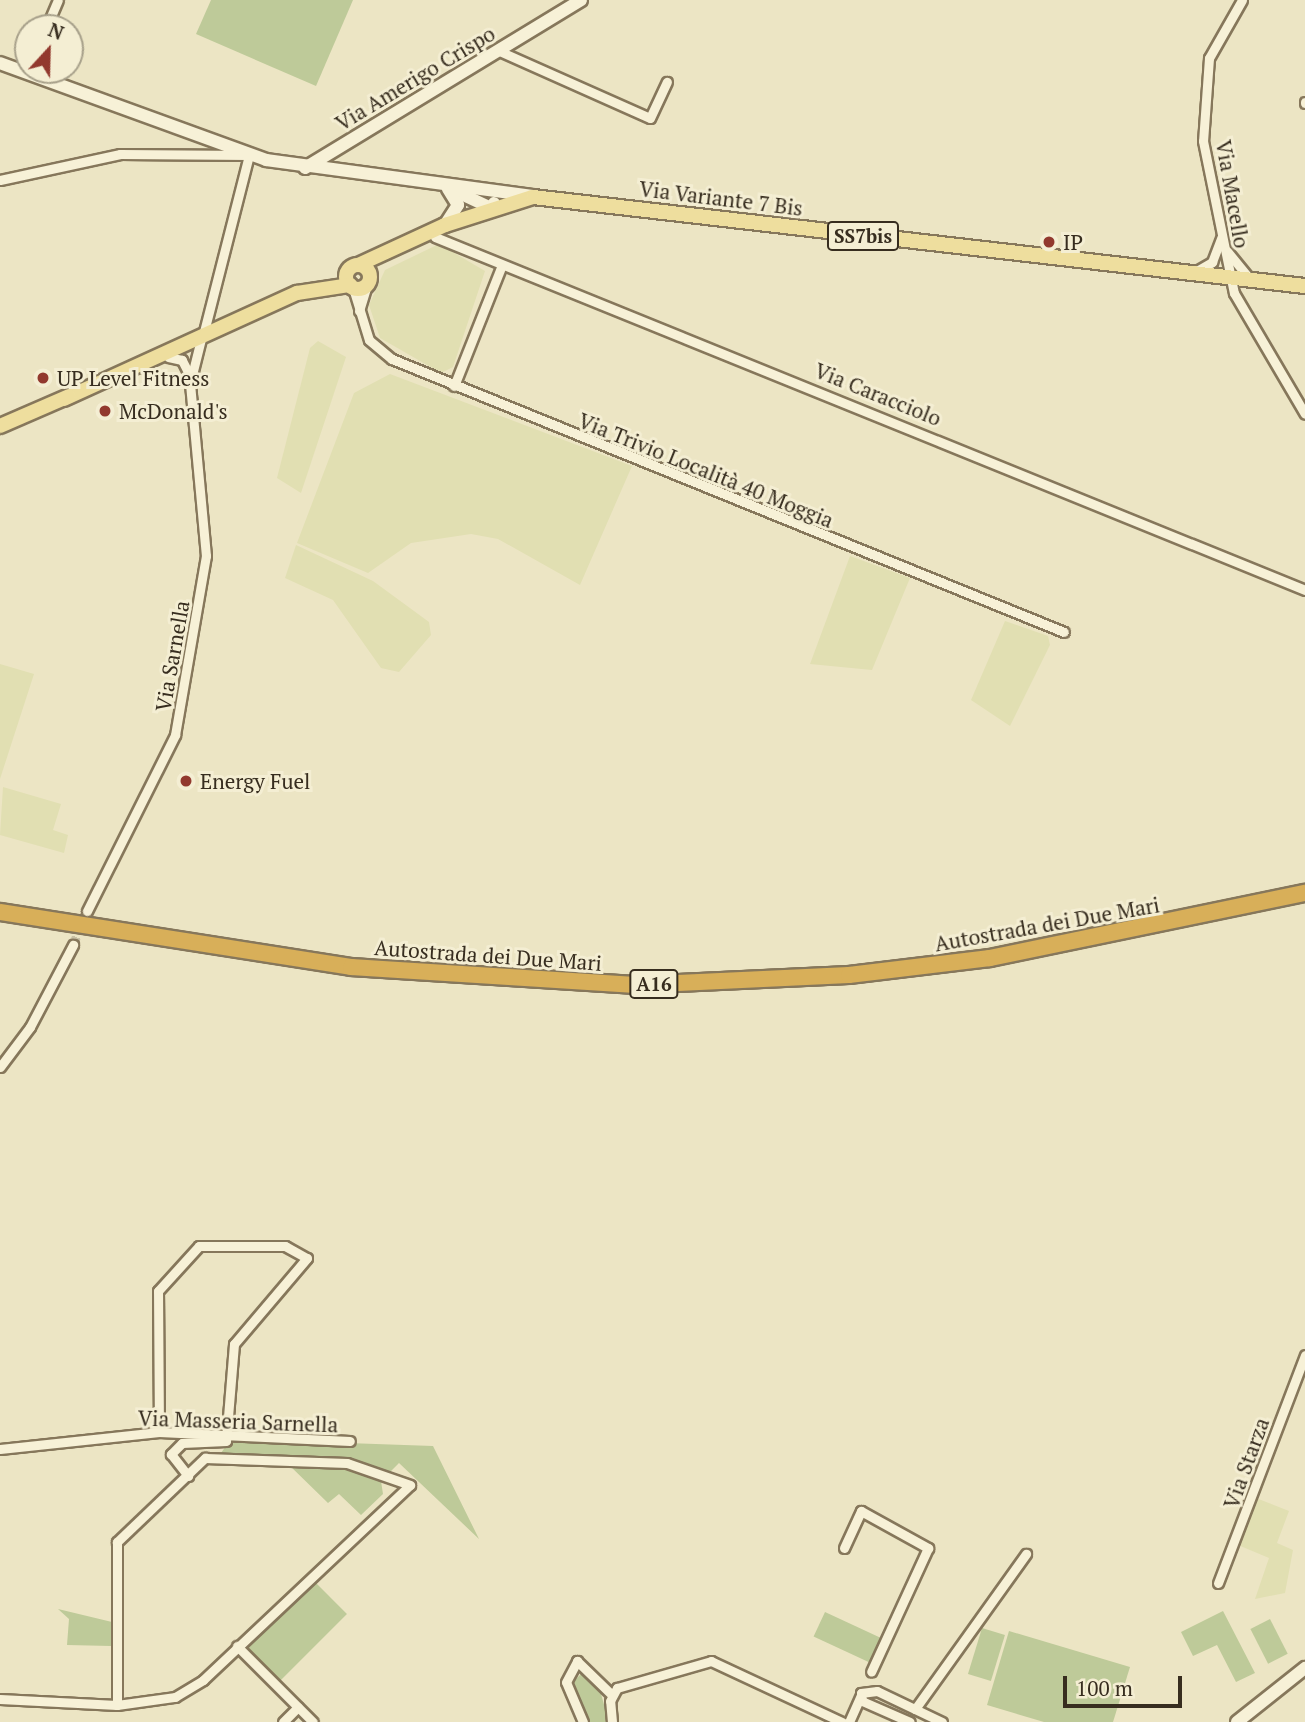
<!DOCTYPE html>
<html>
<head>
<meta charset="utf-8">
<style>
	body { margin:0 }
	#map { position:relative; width:1305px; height:1722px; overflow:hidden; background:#ece5c4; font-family:"PT Serif",serif }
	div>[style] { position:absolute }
	.farmland>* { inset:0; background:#e1dfb2 }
	.green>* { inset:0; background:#beca99; transform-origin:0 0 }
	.street-tunnel>* { height:9px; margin-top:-4.5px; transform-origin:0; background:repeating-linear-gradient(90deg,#c8c0a3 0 9px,transparent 0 13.5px) }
	.roads { filter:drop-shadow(2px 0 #86775b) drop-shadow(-2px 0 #86775b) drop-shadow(0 2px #86775b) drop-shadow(0 -2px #86775b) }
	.street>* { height:9px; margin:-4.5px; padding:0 4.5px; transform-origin:4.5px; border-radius:4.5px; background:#f7f1d7 }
	.secondary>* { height:12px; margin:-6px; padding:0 6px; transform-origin:6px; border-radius:6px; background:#f7f1d7 }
	.primary>* { height:14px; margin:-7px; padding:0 7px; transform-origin:7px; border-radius:7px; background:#eede9e }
	.primary>.ring { margin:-7px; padding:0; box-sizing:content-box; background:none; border:14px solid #eede9e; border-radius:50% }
	.highway>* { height:16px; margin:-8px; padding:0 8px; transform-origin:8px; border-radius:8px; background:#d8af59 }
	.dots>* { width:19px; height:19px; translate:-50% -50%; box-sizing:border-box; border:4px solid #f4eed3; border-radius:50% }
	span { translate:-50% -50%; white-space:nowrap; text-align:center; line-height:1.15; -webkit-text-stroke:6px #f4eed3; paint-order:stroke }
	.shield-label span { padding:2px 5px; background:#f4eed3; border:2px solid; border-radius:5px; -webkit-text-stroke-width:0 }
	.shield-label { font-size:19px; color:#372d1f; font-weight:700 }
	.street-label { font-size:21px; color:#372d1f }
	.poi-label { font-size:21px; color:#372d1f }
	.left { translate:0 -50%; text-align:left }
	.north { position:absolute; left:14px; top:14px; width:70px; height:70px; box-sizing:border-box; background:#f4eed3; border:2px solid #a8a18b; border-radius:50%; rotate:22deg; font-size:19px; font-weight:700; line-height:28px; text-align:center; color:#372d1f }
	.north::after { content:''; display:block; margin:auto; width:24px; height:32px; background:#92392e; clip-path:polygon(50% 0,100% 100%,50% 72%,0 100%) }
	.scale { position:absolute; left:1063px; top:1676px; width:119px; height:32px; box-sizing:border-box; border:4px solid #372d1f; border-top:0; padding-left:9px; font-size:21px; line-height:24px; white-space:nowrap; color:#372d1f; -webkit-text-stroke:5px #f4eed3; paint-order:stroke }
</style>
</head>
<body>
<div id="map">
	<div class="farmland">
		<i style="clip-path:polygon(439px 244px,485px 271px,453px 367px,441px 373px,380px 338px,369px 305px,385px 270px)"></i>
		<i style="clip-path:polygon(318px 341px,346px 357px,301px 493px,277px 478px,310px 348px)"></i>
		<i style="clip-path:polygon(390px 374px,632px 466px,580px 585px,498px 539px,471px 534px,411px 543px,368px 573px,297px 543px,354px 393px)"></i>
		<i style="clip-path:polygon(296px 545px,373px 581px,429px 622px,431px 635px,399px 672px,381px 668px,333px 600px,285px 578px)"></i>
		<i style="clip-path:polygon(850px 556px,910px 578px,872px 670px,810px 664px)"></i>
		<i style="clip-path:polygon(1005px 621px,1048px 636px,1050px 645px,1010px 726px,971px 700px)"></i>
		<i style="clip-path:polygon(0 664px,34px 674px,0 779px)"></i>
		<i style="clip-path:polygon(3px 787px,61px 804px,53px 830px,68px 835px,64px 853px,0 835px)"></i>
		<i style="clip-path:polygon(1256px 1498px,1289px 1511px,1277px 1543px,1293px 1550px,1285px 1593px,1255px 1599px,1269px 1558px,1238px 1545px)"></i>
	</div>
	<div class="green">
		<i style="clip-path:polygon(211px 0,353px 0,316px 86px,196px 34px)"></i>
		<i style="clip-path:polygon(231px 1439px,433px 1446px,479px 1539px,399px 1463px,387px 1475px,350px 1460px,221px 1453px)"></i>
		<i style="clip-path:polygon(287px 1463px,348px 1468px,381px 1481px,383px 1494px,361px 1515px,339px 1494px,328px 1503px)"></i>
		<i style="left:313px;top:1580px;width:48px;height:94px;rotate:45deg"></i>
		<i style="clip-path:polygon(58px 1609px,112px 1622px,111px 1646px,67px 1645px,69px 1619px)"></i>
		<i style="clip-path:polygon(1223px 1611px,1255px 1673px,1236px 1682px,1217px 1645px,1193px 1656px,1181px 1632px)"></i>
		<i style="left:825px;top:1612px;width:63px;height:27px;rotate:25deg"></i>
		<i style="left:1270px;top:1619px;width:39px;height:22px;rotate:63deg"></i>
		<i style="left:982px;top:1628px;width:24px;height:48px;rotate:17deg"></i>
		<i style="clip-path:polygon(1009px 1631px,1130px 1667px,1113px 1722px,1044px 1722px,987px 1705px)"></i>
		<i style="clip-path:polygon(583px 1672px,599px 1687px,609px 1722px,589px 1722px,572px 1683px)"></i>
	</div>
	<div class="street-tunnel">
		<i style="left:73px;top:945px;width:24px;rotate:-68deg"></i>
	</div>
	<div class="roads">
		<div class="street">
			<i style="left:1242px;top:0;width:67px;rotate:119.6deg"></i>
			<i style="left:1209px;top:58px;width:83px;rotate:94.1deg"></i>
			<i style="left:1203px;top:141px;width:155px;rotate:78.5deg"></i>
			<i style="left:1234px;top:293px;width:140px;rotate:59.6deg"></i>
			<i style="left:46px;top:28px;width:30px;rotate:-67deg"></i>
			<i style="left:497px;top:50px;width:167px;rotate:24deg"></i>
			<i style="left:650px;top:118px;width:40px;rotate:-65deg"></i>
			<i style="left:1305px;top:103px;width:1px;rotate:-90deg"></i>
			<i style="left:0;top:180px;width:123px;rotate:-12.2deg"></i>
			<i style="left:120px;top:154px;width:129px;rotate:0.4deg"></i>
			<i style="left:249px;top:155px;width:182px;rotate:104.3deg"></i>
			<i style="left:435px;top:237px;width:939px;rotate:22.08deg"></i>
			<i style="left:1227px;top:251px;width:35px;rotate:51deg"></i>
			<i style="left:1195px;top:272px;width:20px;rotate:-30deg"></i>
			<i style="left:1212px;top:262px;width:26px;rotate:-69deg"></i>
			<i style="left:353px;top:288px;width:54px;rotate:72.9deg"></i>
			<i style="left:369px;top:340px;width:30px;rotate:40deg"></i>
			<i style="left:392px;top:359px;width:725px;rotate:22.11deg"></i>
			<i style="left:359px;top:311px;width:28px;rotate:-73deg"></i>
			<i style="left:191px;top:379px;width:41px;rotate:-76deg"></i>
			<i style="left:454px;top:386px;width:128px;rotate:-68.4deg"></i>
			<i style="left:87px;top:911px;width:197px;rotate:-63.4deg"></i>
			<i style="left:175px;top:735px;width:182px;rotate:-80.2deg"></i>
			<i style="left:206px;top:556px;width:183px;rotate:-95.3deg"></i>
			<i style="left:189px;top:374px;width:16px;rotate:-117deg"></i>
			<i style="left:182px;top:360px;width:14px;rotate:-168deg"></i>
			<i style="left:0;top:1067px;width:50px;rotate:-53.1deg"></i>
			<i style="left:30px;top:1027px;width:93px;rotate:-62.3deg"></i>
			<i style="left:159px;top:1432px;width:141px;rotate:-90.4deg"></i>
			<i style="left:158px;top:1291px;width:61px;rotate:-47.7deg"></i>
			<i style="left:199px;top:1246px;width:86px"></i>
			<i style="left:285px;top:1246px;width:25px;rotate:29deg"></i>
			<i style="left:307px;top:1258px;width:113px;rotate:130.3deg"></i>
			<i style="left:234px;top:1344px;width:97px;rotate:94.7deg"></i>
			<i style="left:226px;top:1441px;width:44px;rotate:177.4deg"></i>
			<i style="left:182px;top:1443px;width:16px;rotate:135deg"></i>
			<i style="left:171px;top:1454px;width:28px;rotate:52deg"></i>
			<i style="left:0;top:1449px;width:160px;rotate:-6.1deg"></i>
			<i style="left:159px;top:1432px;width:191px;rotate:2.7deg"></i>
			<i style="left:844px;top:1548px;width:41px;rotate:-65.3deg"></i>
			<i style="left:861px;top:1511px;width:77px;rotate:28.9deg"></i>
			<i style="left:928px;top:1548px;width:136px;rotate:114.7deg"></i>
			<i style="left:1218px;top:1583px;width:244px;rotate:-69.1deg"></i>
			<i style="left:237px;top:1646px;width:107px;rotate:45deg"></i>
			<i style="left:861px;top:1693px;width:16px;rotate:-7deg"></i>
			<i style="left:877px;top:1691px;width:72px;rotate:25.5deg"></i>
			<i style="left:861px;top:1693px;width:8px;rotate:83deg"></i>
			<i style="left:862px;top:1701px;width:52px;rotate:23.6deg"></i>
			<i style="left:0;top:1699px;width:117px;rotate:2.9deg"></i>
			<i style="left:117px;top:1705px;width:59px;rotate:-7.9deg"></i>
			<i style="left:175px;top:1697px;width:33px;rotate:-31deg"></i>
			<i style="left:203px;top:1680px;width:284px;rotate:-43.3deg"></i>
			<i style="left:117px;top:1705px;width:163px;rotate:-90deg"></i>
			<i style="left:117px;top:1542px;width:122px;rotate:-43.7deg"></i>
			<i style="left:205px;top:1458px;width:142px;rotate:2deg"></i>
			<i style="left:347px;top:1463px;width:67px;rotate:19.2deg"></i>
			<i style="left:915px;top:1709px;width:191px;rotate:-54.4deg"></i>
			<i style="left:283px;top:1722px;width:21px;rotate:-45deg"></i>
			<i style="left:583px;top:1722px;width:43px;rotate:-113deg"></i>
			<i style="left:566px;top:1682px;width:24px;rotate:-62deg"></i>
			<i style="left:577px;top:1661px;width:47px;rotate:44.1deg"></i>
			<i style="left:612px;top:1722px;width:21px;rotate:-95deg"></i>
			<i style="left:610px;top:1701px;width:15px;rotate:-62deg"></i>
			<i style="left:617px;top:1688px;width:98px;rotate:-16deg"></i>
			<i style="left:711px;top:1661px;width:145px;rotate:25deg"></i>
			<i style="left:849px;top:1722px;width:30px;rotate:-66deg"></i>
		</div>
		<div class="secondary">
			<i style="left:0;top:63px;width:283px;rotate:20deg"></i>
			<i style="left:266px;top:160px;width:269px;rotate:7.7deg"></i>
			<i style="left:305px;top:168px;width:323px;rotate:-31.3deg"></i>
			<i style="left:455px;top:191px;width:42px;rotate:25.3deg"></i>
			<i style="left:493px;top:209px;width:6px;rotate:-81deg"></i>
			<i style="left:445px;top:225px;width:24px;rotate:-57deg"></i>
			<i style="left:458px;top:205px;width:19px;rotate:-122deg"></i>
			<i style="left:1237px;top:1722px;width:87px;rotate:-38.5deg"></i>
		</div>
		<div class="primary">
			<i style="left:358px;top:265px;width:96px;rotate:-24.7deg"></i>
			<i style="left:445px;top:225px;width:92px;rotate:-17.7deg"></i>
			<i style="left:533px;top:197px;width:777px;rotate:6.58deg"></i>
			<i class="ring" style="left:346px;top:265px;width:10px;height:10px"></i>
			<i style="left:64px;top:399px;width:256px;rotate:-24.5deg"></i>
			<i style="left:297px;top:293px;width:54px;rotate:-8.6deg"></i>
			<i style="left:0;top:426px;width:75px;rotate:-23.5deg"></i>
		</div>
		<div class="highway">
			<i style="left:0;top:912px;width:355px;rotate:8.9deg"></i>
			<i style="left:351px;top:967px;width:285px;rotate:3.6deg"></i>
			<i style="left:635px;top:985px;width:214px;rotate:-2.7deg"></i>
			<i style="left:849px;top:975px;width:142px;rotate:-6.9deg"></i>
			<i style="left:990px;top:958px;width:322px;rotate:-11.7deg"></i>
		</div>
	</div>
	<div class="dots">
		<i style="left:1049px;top:242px;background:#92392e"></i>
		<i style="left:43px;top:378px;background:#92392e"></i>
		<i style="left:105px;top:411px;background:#92392e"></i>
		<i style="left:186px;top:781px;background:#92392e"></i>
	</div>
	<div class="shield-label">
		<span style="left:863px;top:236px">SS7bis</span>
		<span style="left:654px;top:984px">A16</span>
	</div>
	<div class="street-label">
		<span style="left:415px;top:78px;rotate:-31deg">Via Amerigo Crispo</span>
		<span style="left:1233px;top:194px;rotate:80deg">Via Macello</span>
		<span style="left:721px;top:198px;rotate:7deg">Via Variante 7 Bis</span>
		<span style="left:878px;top:394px;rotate:22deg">Via Caracciolo</span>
		<span style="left:706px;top:470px;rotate:22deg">Via Trivio Località 40 Moggia</span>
		<span style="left:172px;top:656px;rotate:-80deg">Via Sarnella</span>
		<span style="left:1047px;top:924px;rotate:-10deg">Autostrada dei Due Mari</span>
		<span style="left:488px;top:955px;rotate:4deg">Autostrada dei Due Mari</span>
		<span style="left:238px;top:1421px;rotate:2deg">Via Masseria Sarnella</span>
		<span style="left:1246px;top:1463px;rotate:-70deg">Via Starza</span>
	</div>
	<div class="poi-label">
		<span class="left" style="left:1063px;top:242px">IP</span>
		<span class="left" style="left:57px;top:378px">UP Level Fitness</span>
		<span class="left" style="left:119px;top:411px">McDonald's</span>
		<span class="left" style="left:200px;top:781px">Energy Fuel</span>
	</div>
	<div class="north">N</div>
	<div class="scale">100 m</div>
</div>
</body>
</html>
